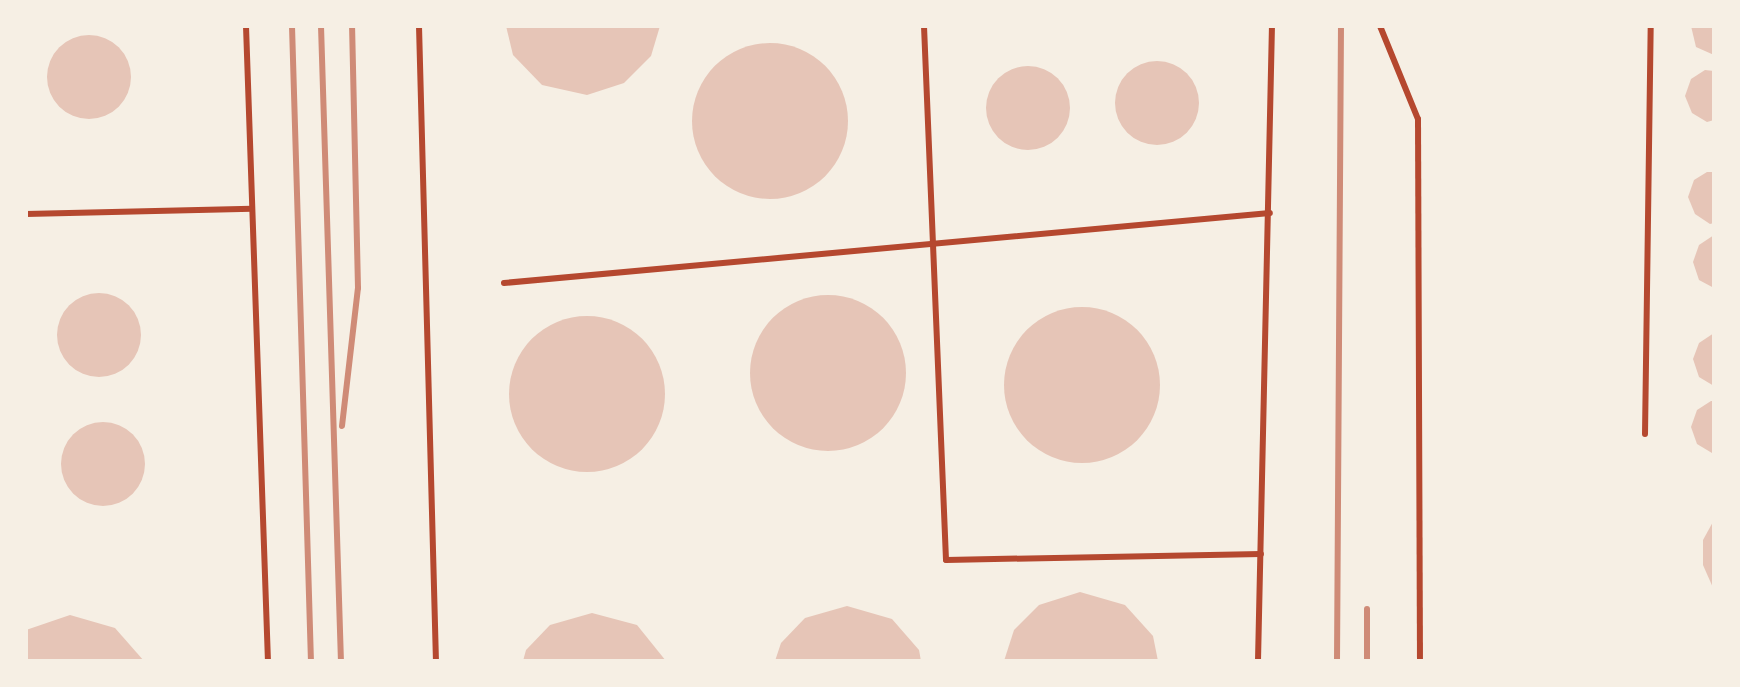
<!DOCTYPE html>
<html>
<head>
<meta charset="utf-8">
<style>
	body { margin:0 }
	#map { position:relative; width:1740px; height:687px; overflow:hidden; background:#f6efe4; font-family:Montserrat,sans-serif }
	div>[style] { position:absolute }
	.building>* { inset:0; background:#e6c5b7 }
	.round { border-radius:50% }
	.service>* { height:6px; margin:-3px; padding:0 3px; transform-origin:3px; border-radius:3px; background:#b5482f }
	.rail>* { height:6px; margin:-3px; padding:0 3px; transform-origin:3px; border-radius:3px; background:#cf8b77 }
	span { translate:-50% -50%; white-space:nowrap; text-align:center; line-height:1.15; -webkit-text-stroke:6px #f6efe4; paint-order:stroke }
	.frame { position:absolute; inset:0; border:28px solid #f6efe4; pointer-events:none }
</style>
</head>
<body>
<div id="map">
	<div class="building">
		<i style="clip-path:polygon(506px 26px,660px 26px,651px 56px,624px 83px,587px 95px,542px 85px,513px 55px)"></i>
		<i style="clip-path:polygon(1691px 26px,1714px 26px,1714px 55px,1696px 47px)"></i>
		<i class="round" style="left:47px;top:35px;width:84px;height:84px"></i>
		<i class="round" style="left:692px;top:43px;width:156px;height:156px"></i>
		<i class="round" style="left:1115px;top:61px;width:84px;height:84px"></i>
		<i class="round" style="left:986px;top:66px;width:84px;height:84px"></i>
		<i style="clip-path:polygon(1705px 70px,1714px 71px,1714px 120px,1707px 122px,1692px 113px,1685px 96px,1691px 79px)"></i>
		<i style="clip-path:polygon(1707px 172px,1714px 172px,1714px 223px,1710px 224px,1695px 214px,1688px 197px,1694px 180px)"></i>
		<i style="clip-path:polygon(1714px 235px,1714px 288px,1699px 280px,1693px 262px,1699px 245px)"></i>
		<i class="round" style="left:57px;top:293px;width:84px;height:84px"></i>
		<i class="round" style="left:750px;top:295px;width:156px;height:156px"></i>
		<i class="round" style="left:1004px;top:307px;width:156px;height:156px"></i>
		<i class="round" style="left:509px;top:316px;width:156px;height:156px"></i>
		<i style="clip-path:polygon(1714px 333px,1714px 386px,1699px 377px,1693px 359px,1699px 343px)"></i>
		<i style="clip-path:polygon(1711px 401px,1714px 401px,1712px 453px,1697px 444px,1691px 427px,1697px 410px)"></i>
		<i class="round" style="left:61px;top:422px;width:84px;height:84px"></i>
		<i style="clip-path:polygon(1714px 520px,1714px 590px,1703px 565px,1703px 540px)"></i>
		<i style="clip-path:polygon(1080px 592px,1125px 605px,1153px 636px,1158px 661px,1004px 661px,1014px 630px,1039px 605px)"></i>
		<i style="clip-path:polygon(847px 606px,892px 619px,919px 650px,921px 661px,775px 661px,781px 643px,805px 618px)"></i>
		<i style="clip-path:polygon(592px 613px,637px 625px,666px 661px,523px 661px,526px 650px,550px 625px)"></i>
		<i style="clip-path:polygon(70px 615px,115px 628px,144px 661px,26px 661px,26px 630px)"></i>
	</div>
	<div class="service">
		<i style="left:246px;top:26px;width:635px;rotate:88.02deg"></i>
		<i style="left:419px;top:26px;width:635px;rotate:88.47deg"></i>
		<i style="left:924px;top:26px;width:534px;rotate:87.64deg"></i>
		<i style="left:946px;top:560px;width:315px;rotate:-1.1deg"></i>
		<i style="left:1380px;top:26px;width:100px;rotate:67.8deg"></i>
		<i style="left:1418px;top:119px;width:542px;rotate:89.79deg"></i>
		<i style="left:26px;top:214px;width:226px;rotate:-1.3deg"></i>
		<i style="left:504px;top:283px;width:769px;rotate:-5.22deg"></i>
		<i style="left:1645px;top:434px;width:408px;rotate:-89.2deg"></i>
		<i style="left:1258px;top:661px;width:635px;rotate:-88.74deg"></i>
	</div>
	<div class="rail">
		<i style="left:292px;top:26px;width:635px;rotate:88.29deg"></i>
		<i style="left:321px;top:26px;width:635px;rotate:88.2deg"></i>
		<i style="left:342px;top:426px;width:139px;rotate:-83.4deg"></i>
		<i style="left:358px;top:288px;width:262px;rotate:-91.3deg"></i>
		<i style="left:1337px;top:661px;width:635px;rotate:-89.64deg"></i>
		<i style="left:1367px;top:661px;width:52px;rotate:-90deg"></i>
	</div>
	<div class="frame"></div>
</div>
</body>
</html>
